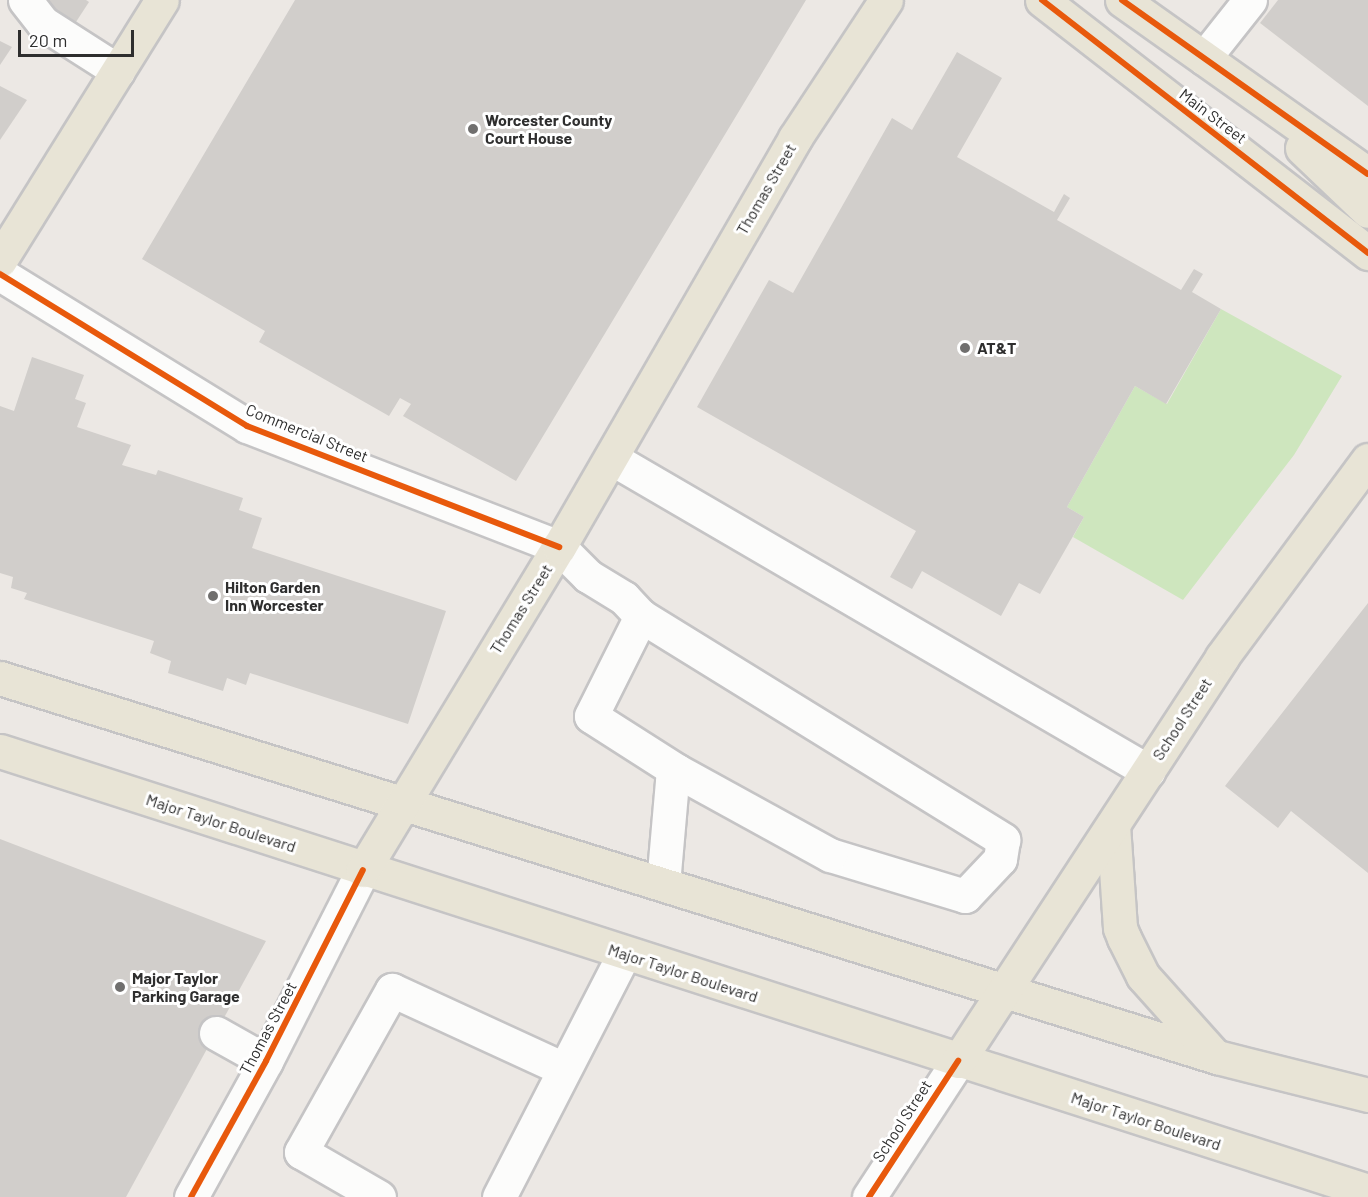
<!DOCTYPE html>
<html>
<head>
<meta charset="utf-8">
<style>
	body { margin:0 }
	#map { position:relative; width:1368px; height:1197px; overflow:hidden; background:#ece8e4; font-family:Barlow,sans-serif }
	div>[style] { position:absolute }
	.green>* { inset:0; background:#cee6be }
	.building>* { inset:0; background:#d1cecb }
	.roads { filter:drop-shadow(2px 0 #c5c4c5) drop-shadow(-2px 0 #c5c4c5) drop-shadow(0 2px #c5c4c5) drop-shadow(0 -2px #c5c4c5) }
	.minor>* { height:33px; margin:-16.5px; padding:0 16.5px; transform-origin:16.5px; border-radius:16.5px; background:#fcfcfb }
	.major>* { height:33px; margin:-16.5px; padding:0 16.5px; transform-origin:16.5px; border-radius:16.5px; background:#e8e4d6 }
	.cycleway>* { height:6px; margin:-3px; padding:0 3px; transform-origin:3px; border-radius:3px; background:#e8590c }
	.dots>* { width:16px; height:16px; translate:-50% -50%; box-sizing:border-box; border:3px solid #fff; border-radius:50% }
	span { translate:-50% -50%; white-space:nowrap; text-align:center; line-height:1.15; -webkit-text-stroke:6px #fff; paint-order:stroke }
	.street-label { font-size:16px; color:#2e2e2e }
	.poi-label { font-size:16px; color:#2e2e2e; font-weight:700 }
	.left { translate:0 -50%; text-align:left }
	.scale { position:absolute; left:18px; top:30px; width:116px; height:27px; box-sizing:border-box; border:3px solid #2e2e2e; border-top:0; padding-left:8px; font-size:18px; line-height:21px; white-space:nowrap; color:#2e2e2e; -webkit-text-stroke:4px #fff; paint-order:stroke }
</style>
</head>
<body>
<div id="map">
	<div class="green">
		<i style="clip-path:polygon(1221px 309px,1342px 376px,1294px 455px,1183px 600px,1073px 537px,1084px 517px,1067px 507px,1135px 386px,1167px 404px)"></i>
	</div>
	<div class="building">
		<i style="clip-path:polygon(44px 0,86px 0,89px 2px,74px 25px,41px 5px)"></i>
		<i style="clip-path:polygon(295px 0,806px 0,516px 481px,403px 416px,411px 404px,400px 398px,389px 416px,259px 342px,265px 331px,142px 259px)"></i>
		<i style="clip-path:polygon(1278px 0,1368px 0,1368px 106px,1260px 23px)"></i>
		<i style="clip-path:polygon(0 41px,12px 47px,0 65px)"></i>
		<i style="clip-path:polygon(957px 52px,1002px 78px,957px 157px,1054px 212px,1064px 194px,1070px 198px,1057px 220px,1181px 290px,1194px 269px,1203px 274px,1192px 292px,1221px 309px,1166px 404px,1135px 386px,1067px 507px,1084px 517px,1040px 594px,1019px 583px,1001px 616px,922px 571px,912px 589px,890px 577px,916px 531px,697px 407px,769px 280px,793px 293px,892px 118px,912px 130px)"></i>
		<i style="clip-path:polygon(0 86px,27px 100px,0 140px)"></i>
		<i style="clip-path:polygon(32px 357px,84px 375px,75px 399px,86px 403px,77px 427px,131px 445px,122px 465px,156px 475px,158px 470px,243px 498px,239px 510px,262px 518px,252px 548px,446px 611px,408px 724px,250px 673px,246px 685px,227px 678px,223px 691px,168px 673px,171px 661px,150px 653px,154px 641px,24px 599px,27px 593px,11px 588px,13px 577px,0 573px,0 406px,14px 411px)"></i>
		<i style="clip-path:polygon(1368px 603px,1368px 873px,1291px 811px,1278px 828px,1225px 786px)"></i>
		<i style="clip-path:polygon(0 839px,266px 941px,126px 1197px,0 1197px)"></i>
	</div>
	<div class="roads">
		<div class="minor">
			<i style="left:25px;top:0;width:29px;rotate:52deg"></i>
			<i style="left:43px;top:23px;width:89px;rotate:32.6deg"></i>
			<i style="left:1204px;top:58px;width:74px;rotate:-51.6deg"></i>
			<i style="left:0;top:274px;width:290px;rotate:31.6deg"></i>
			<i style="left:247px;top:426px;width:335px;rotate:21.2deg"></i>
			<i style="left:559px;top:547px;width:41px;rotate:45deg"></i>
			<i style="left:588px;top:576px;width:42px;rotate:31.4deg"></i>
			<i style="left:624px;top:598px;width:25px;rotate:47deg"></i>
			<i style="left:641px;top:616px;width:426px;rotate:31.7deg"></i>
			<i style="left:1003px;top:840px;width:19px;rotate:99deg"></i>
			<i style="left:1000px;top:859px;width:51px;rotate:133.4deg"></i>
			<i style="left:965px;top:896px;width:141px;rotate:-163.1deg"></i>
			<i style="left:830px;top:855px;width:175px;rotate:-151.2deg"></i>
			<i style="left:677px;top:771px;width:102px;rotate:-147.4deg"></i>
			<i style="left:591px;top:716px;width:112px;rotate:-63.4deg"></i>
			<i style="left:611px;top:458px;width:622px;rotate:30.24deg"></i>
			<i style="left:663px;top:884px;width:103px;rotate:-85deg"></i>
			<i style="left:672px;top:781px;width:11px;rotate:-63deg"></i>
			<i style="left:216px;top:1033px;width:57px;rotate:29.2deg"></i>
			<i style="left:191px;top:1197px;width:155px;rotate:-61.1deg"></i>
			<i style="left:266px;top:1061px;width:214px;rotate:-63.1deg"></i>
			<i style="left:379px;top:1197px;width:90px;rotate:-150deg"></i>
			<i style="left:301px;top:1152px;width:186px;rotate:-60.7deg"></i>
			<i style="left:392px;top:990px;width:189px;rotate:24.7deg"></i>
			<i style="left:499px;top:1197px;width:273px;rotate:-62.8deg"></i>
			<i style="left:869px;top:1197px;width:163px;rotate:-56.8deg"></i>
		</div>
		<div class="major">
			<i style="left:1042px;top:0;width:413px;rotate:37.8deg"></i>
			<i style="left:1122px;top:0;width:301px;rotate:35.3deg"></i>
			<i style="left:1302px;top:148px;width:91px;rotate:43.7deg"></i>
			<i style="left:0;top:260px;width:306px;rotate:-58.1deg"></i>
			<i style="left:0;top:678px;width:1275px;rotate:17.3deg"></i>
			<i style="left:1217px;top:1057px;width:156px;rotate:14.1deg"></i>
			<i style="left:0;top:751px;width:1437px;rotate:17.83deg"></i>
			<i style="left:1113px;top:825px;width:103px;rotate:86.1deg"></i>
			<i style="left:1120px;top:928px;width:11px;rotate:68deg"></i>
			<i style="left:1124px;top:938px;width:42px;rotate:63.4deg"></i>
			<i style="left:1143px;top:976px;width:105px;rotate:48.1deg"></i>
			<i style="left:363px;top:870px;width:378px;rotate:-58.8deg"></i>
			<i style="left:559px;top:547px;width:472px;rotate:-60deg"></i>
			<i style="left:795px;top:138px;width:165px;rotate:-56.6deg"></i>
			<i style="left:958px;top:1061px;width:483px;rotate:-56.8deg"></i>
			<i style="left:1222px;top:657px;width:245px;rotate:-53.5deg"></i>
		</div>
	</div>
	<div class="cycleway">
		<i style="left:1042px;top:0;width:413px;rotate:37.8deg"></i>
		<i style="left:1122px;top:0;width:301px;rotate:35.3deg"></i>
		<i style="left:0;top:274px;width:290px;rotate:31.6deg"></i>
		<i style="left:247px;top:426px;width:335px;rotate:21.2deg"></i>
		<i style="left:191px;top:1197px;width:155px;rotate:-61.1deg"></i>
		<i style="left:266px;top:1061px;width:214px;rotate:-63.1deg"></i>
		<i style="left:869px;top:1197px;width:163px;rotate:-56.8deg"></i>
	</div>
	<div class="dots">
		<i style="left:473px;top:129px;background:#706f6e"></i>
		<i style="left:965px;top:348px;background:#706f6e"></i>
		<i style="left:213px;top:596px;background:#706f6e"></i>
		<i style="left:120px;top:987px;background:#706f6e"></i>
	</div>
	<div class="street-label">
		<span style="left:1213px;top:116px;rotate:37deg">Main Street</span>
		<span style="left:766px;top:189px;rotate:-60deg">Thomas Street</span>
		<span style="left:307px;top:433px;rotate:22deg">Commercial Street</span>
		<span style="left:521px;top:609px;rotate:-58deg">Thomas Street</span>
		<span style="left:1182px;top:719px;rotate:-57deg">School Street</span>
		<span style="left:221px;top:823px;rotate:18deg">Major Taylor Boulevard</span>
		<span style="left:683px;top:973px;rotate:18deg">Major Taylor Boulevard</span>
		<span style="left:268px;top:1028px;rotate:-62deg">Thomas Street</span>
		<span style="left:902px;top:1121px;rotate:-57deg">School Street</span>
		<span style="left:1146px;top:1121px;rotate:18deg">Major Taylor Boulevard</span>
	</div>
	<div class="poi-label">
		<span class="left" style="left:485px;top:129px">Worcester County<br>Court House</span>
		<span class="left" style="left:977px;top:348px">AT&amp;T</span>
		<span class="left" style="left:225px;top:596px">Hilton Garden<br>Inn Worcester</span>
		<span class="left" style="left:132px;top:987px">Major Taylor<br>Parking Garage</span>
	</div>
	<div class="scale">20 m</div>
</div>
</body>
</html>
